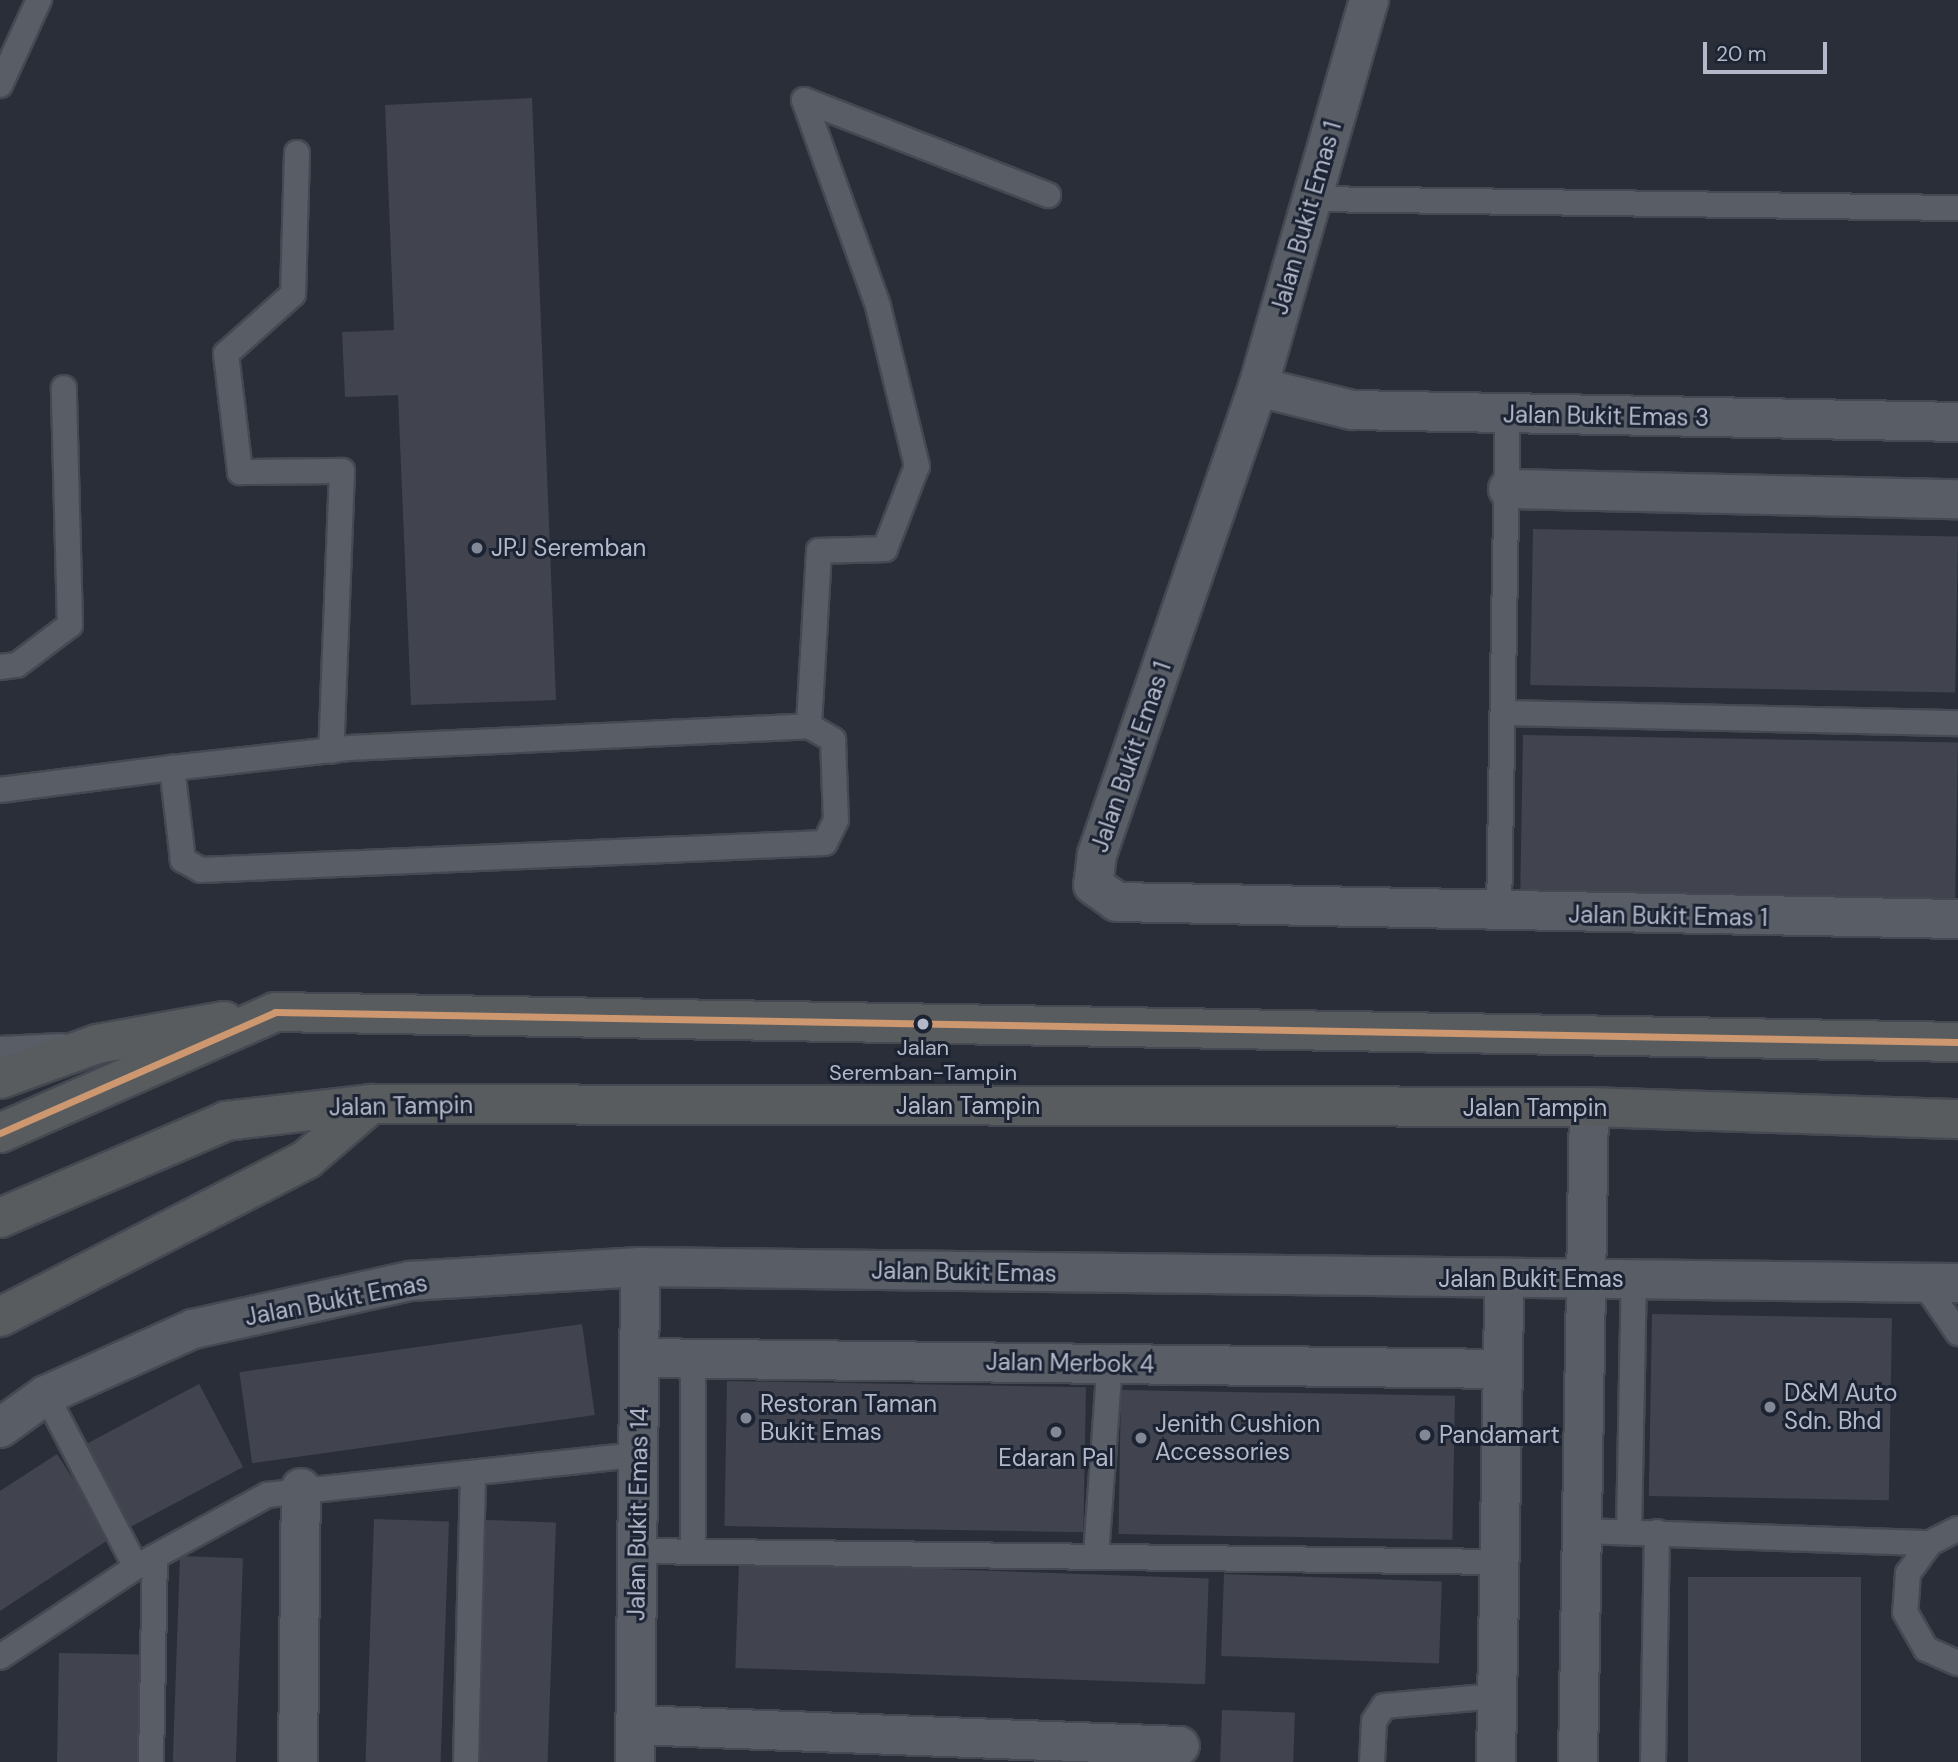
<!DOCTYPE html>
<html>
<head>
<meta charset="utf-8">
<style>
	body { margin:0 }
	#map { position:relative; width:1958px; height:1762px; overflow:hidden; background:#292e38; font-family:"DM Sans",sans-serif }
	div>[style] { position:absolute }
	.building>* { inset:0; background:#41444e; transform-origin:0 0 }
	.roads { filter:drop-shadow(2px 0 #454951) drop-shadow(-2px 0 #454951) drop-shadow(0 2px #454951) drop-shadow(0 -2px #454951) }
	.lane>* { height:24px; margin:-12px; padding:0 12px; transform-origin:12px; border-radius:12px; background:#595d66 }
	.street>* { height:38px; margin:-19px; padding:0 19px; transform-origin:19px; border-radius:19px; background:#595d66 }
	.highway>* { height:38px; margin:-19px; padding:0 19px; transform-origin:19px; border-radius:19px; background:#595c5f }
	.bus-1>* { height:7px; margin:-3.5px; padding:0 3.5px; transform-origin:3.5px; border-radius:3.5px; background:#cd976f }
	.dots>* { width:19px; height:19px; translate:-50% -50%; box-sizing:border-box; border:4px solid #1c2333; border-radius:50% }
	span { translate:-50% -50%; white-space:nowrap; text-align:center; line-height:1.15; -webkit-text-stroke:6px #1c2333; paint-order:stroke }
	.bus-label { font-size:22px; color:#b3b9c9 }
	.street-label { font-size:24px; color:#b3b9c9 }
	.poi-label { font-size:24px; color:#b3b9c9 }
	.left { translate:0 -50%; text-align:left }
	.scale { position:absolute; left:1703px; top:42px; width:124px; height:32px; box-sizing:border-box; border:4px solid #b3b9c9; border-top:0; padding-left:9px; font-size:21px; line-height:24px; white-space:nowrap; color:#b3b9c9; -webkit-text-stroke:5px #1c2333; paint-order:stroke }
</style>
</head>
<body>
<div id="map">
	<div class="building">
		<i style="clip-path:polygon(532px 98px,556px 700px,411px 705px,398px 395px,345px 397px,342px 332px,394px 330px,385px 105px)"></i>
		<i style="left:1533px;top:529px;width:425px;height:156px;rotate:1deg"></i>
		<i style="left:1523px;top:735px;width:435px;height:156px;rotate:1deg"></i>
		<i style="left:1652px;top:1314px;width:240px;height:182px;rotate:1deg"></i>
		<i style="left:582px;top:1324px;width:92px;height:346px;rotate:82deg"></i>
		<i style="left:727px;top:1381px;width:359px;height:145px;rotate:1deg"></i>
		<i style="left:199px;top:1384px;width:94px;height:132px;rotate:62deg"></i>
		<i style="left:1121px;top:1390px;width:334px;height:144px;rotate:1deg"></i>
		<i style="clip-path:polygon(57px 1454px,111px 1538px,0 1611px,0 1491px)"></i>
		<i style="left:374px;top:1519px;width:75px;height:243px;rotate:2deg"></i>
		<i style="left:486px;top:1520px;width:70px;height:242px;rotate:2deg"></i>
		<i style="left:180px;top:1556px;width:63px;height:206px;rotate:2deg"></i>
		<i style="left:739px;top:1562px;width:470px;height:106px;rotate:2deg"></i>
		<i style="left:1224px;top:1574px;width:218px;height:82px;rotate:2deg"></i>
		<i style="left:1861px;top:1577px;width:185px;height:173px;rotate:90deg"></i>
		<i style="left:59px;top:1653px;width:81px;height:109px;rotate:1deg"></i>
		<i style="left:1222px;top:1710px;width:73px;height:52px;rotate:2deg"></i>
	</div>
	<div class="roads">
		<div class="lane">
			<i style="left:0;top:85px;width:94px;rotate:-65.4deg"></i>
			<i style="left:804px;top:100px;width:219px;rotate:70.2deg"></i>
			<i style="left:878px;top:306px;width:165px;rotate:76.3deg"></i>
			<i style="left:917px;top:466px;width:89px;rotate:111.1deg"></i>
			<i style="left:885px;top:549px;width:66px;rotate:178.3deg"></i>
			<i style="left:819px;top:551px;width:175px;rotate:93.3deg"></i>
			<i style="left:804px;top:100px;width:262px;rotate:21.3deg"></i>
			<i style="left:297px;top:153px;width:141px;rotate:91.6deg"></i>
			<i style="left:293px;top:294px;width:90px;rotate:138.2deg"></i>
			<i style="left:226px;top:354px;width:119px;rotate:83.2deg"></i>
			<i style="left:240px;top:472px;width:102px;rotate:-0.6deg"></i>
			<i style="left:342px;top:471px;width:280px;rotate:92.2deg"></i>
			<i style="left:1312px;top:199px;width:646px;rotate:0.8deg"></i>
			<i style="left:0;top:667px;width:17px;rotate:-7deg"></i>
			<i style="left:17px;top:665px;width:66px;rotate:-37deg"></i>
			<i style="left:70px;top:625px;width:237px;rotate:-91.5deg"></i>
			<i style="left:1505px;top:713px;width:453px;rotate:1.3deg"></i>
			<i style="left:0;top:790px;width:173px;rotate:-7.3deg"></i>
			<i style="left:172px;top:768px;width:178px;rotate:-6.4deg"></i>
			<i style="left:349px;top:748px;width:461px;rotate:-2.7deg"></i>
			<i style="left:809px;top:726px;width:28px;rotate:30deg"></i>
			<i style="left:833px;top:740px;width:80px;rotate:87.9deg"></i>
			<i style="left:836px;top:820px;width:25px;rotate:116deg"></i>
			<i style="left:825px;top:843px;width:625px;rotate:177.52deg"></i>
			<i style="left:201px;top:870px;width:21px;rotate:-151deg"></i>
			<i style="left:183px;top:860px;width:93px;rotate:-96.8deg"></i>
			<i style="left:1499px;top:913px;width:499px;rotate:-89deg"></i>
			<i style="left:0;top:1049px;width:62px;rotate:-2.8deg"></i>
			<i style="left:1923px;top:1282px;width:62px;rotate:55.5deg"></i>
			<i style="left:693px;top:1358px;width:193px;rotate:90deg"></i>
			<i style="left:46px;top:1395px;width:194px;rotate:62.4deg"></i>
			<i style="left:1582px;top:1531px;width:348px;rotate:2deg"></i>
			<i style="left:1930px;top:1543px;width:31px;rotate:-27deg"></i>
			<i style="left:1629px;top:1532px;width:254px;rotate:-88.9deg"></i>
			<i style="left:1930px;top:1543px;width:37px;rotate:126deg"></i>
			<i style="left:1908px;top:1573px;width:39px;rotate:94deg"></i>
			<i style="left:1905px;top:1612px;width:43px;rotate:60.4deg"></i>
			<i style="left:1926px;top:1649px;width:35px;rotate:24deg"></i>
			<i style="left:637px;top:1551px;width:862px;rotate:0.73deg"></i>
			<i style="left:1096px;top:1556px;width:194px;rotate:-85.9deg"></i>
			<i style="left:0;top:1657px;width:163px;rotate:-33.5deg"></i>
			<i style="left:136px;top:1567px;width:149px;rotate:-28.8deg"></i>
			<i style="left:267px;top:1495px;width:373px;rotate:-6.2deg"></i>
			<i style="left:151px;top:1762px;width:205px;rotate:-88.9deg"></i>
			<i style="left:466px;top:1762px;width:288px;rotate:-88.6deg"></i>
			<i style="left:1372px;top:1762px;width:41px;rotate:-87.2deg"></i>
			<i style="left:1374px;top:1721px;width:18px;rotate:-56deg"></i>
			<i style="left:1384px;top:1706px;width:113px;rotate:-5.1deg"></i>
			<i style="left:1653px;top:1762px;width:230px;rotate:-89deg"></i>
		</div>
		<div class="street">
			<i style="left:1369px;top:0;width:403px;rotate:106deg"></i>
			<i style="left:1258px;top:387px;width:494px;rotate:109deg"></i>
			<i style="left:1097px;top:854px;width:31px;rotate:97deg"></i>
			<i style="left:1093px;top:885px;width:29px;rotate:35deg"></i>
			<i style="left:1117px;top:902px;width:841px;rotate:1.16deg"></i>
			<i style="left:1258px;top:387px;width:97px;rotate:13.7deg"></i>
			<i style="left:1352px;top:410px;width:606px;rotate:1.13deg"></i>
			<i style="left:1508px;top:489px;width:450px;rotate:1.3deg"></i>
			<i style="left:640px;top:1358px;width:861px;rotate:0.73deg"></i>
			<i style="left:0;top:1428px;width:57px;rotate:-35.7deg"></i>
			<i style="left:46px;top:1395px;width:161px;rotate:-24.2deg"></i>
			<i style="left:193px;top:1329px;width:222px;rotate:-12.5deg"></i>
			<i style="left:410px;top:1281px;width:230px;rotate:-3.5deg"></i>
			<i style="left:640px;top:1267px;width:1318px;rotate:0.7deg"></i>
			<i style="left:635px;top:1725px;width:545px;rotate:2.21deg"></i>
			<i style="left:298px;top:1762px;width:274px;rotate:-89.4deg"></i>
			<i style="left:635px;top:1762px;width:495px;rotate:-89.4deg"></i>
			<i style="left:1496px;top:1762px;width:482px;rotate:-89deg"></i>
			<i style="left:1578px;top:1762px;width:655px;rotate:-89.04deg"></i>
		</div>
		<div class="highway">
			<i style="left:0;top:1079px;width:103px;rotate:-19.8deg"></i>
			<i style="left:97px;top:1044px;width:129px;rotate:-10.3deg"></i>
			<i style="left:0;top:1133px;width:300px;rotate:-23.7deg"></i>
			<i style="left:275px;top:1012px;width:1683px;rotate:1.02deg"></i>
			<i style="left:0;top:1218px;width:246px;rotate:-23.2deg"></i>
			<i style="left:226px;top:1121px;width:146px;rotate:-6.7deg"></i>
			<i style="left:371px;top:1104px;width:1218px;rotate:0.14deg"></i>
			<i style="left:1589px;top:1107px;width:369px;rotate:1.9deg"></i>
			<i style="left:0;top:1317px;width:345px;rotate:-27.2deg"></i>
			<i style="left:307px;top:1159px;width:84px;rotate:-40.7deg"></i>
		</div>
	</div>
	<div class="bus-1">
		<i style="left:0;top:1133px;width:300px;rotate:-23.7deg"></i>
		<i style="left:275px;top:1012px;width:1683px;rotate:1.02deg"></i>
	</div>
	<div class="dots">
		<i style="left:477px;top:548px;background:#838896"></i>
		<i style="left:923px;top:1024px;background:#b3b9c9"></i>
		<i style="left:1770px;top:1407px;background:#838896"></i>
		<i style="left:746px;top:1418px;background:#838896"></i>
		<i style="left:1056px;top:1432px;background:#838896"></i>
		<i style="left:1425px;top:1435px;background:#838896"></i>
		<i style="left:1141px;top:1438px;background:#838896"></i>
	</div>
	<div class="bus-label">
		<span style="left:923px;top:1060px">Jalan<br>Seremban-Tampin</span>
	</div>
	<div class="street-label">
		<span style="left:1306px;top:218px;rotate:-74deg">Jalan Bukit Emas 1</span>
		<span style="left:1606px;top:416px;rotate:1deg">Jalan Bukit Emas 3</span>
		<span style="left:1131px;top:757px;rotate:-71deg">Jalan Bukit Emas 1</span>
		<span style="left:1668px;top:916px;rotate:1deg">Jalan Bukit Emas 1</span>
		<span style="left:401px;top:1106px;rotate:-1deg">Jalan Tampin</span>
		<span style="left:968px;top:1106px">Jalan Tampin</span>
		<span style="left:1535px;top:1108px">Jalan Tampin</span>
		<span style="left:964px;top:1272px;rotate:1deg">Jalan Bukit Emas</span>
		<span style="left:1531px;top:1279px">Jalan Bukit Emas</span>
		<span style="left:336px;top:1300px;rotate:-11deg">Jalan Bukit Emas</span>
		<span style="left:1070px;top:1363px;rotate:1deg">Jalan Merbok 4</span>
		<span style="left:638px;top:1514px;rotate:-89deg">Jalan Bukit Emas 14</span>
	</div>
	<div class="poi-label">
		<span class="left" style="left:491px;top:548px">JPJ Seremban</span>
		<span class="left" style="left:1784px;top:1407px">D&amp;M Auto<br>Sdn. Bhd</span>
		<span class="left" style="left:760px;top:1418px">Restoran Taman<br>Bukit Emas</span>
		<span class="left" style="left:1155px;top:1438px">Jenith Cushion<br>Accessories</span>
		<span class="left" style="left:1439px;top:1435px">Pandamart</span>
		<span style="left:1056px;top:1458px">Edaran Pal</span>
	</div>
	<div class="scale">20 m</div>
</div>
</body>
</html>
